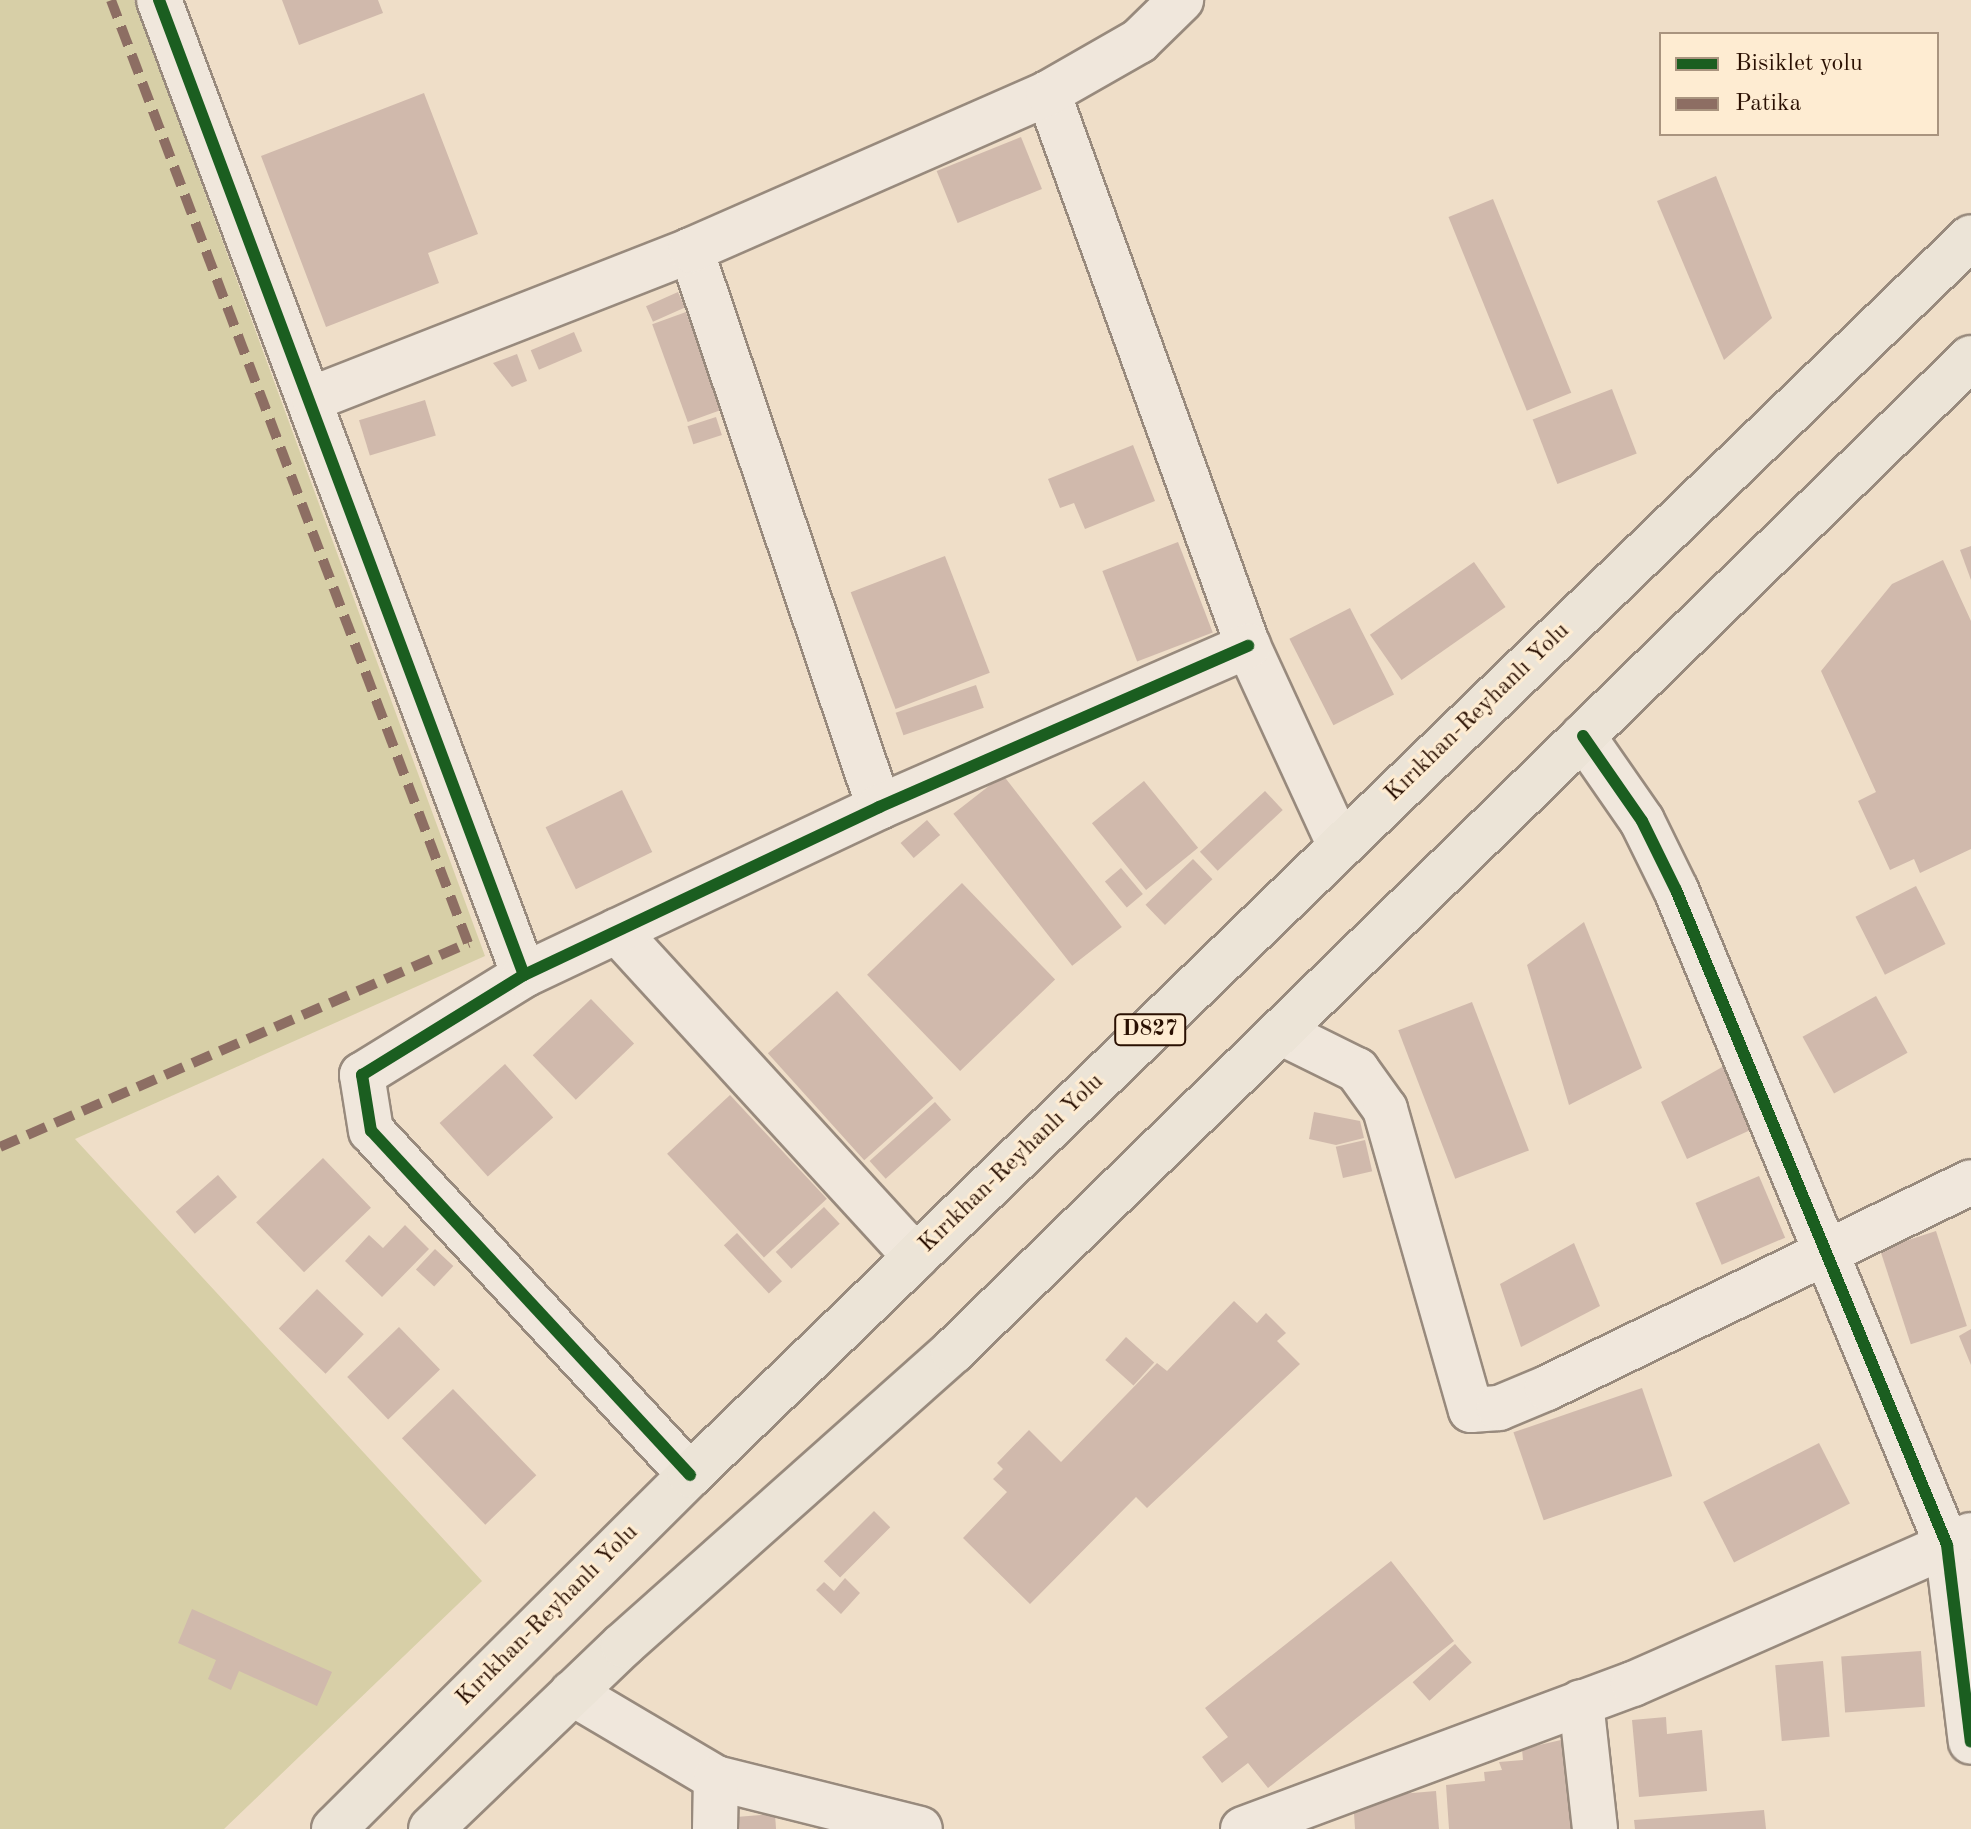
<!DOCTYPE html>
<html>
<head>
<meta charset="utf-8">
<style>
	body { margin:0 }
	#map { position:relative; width:1971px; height:1829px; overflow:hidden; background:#efdec8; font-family:"Old Standard TT",serif }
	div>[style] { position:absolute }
	.green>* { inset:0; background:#d7cfa7 }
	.building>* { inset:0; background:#d0b9ac; transform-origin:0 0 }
	.roads { filter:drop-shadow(2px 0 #988a7d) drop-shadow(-2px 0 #988a7d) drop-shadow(0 2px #988a7d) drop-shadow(0 -2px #988a7d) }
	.minor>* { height:44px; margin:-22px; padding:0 22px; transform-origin:22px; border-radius:22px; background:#f0e7dc }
	.highway>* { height:44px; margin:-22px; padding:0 22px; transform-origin:22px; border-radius:22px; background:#ece4d7 }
	.quiet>* { height:10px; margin-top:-5px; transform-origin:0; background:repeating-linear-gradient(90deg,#8d6e63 0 20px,transparent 0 30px) }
	.cycleway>* { height:12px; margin:-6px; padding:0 6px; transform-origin:6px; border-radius:6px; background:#1b5e20 }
	span { translate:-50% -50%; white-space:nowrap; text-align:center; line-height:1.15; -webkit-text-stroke:6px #feecd2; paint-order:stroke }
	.shield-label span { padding:2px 6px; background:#feecd2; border:2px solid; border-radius:6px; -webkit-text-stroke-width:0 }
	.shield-label { font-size:22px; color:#2a1002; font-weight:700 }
	.street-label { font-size:24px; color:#2a1002 }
	.legend { position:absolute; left:1659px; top:32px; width:280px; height:104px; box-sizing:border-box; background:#feecd2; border:2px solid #a9947f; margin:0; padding:10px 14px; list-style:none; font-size:24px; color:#2a1002 }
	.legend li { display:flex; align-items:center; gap:16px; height:40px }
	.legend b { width:40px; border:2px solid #a9947f }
</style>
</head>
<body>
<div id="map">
	<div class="green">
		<i style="clip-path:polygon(0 0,134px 0,485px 956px,75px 1139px,482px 1581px,224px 1829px,0 1829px)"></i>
	</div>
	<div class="building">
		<i style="clip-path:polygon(282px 0,378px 0,383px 13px,299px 45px)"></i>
		<i style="clip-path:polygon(424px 93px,478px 234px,428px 253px,439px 283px,326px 327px,261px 156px)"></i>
		<i style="left:1021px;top:137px;width:56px;height:91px;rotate:68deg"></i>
		<i style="clip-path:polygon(1716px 176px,1772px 318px,1724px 360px,1657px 201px)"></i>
		<i style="left:1493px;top:199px;width:209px;height:48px;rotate:68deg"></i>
		<i style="left:678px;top:292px;width:17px;height:35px;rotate:66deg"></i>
		<i style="left:686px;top:312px;width:104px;height:36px;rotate:70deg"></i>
		<i style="left:574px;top:332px;width:21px;height:47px;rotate:67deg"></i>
		<i style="clip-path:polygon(517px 354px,527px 381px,512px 387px,493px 363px)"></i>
		<i style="left:1612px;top:389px;width:69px;height:85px;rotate:69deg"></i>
		<i style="left:425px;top:400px;width:37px;height:69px;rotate:73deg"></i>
		<i style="left:716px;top:417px;width:19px;height:30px;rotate:72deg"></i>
		<i style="clip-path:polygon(1133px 445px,1155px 501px,1085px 529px,1074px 503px,1060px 508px,1048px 479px)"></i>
		<i style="left:1178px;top:542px;width:97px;height:81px;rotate:69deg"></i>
		<i style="clip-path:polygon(1971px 546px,1971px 580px,1960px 550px)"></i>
		<i style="left:945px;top:556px;width:125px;height:101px;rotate:69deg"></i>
		<i style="clip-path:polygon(1943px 560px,1971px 621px,1971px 849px,1920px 873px,1914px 859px,1890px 870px,1858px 801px,1876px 792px,1821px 671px,1892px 584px)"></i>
		<i style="left:1474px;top:562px;width:55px;height:127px;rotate:55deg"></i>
		<i style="left:1350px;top:608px;width:97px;height:68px;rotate:63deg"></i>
		<i style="left:976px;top:685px;width:24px;height:85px;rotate:71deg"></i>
		<i style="left:1003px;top:775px;width:193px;height:63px;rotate:52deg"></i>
		<i style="left:1144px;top:781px;width:86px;height:67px;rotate:51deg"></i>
		<i style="left:622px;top:790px;width:69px;height:85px;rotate:64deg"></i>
		<i style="left:1265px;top:791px;width:26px;height:89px;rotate:47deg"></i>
		<i style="left:927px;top:820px;width:20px;height:35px;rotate:49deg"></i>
		<i style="left:1193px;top:859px;width:28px;height:66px;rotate:46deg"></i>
		<i style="left:1121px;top:868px;width:34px;height:21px;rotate:50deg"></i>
		<i style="left:962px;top:883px;width:134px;height:132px;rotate:46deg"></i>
		<i style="left:1916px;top:886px;width:65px;height:68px;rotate:63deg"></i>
		<i style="clip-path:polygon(1584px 922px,1642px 1068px,1569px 1105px,1527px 965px)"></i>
		<i style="left:837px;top:991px;width:144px;height:93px;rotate:48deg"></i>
		<i style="left:1876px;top:996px;width:65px;height:84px;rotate:61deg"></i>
		<i style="left:591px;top:999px;width:62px;height:81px;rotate:46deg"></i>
		<i style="left:1472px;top:1002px;width:159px;height:79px;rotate:69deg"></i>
		<i style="left:505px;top:1064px;width:72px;height:88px;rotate:48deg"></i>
		<i style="clip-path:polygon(1724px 1066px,1757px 1127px,1687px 1159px,1661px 1102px)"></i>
		<i style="left:730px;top:1095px;width:142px;height:86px;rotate:47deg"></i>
		<i style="left:935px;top:1102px;width:24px;height:88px;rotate:48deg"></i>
		<i style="clip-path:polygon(1314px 1112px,1360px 1121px,1364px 1138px,1336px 1145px,1309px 1139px)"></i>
		<i style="left:1365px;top:1140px;width:32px;height:30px;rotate:77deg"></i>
		<i style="left:323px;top:1158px;width:69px;height:93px;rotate:46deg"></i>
		<i style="left:218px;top:1175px;width:29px;height:56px;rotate:49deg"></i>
		<i style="left:1759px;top:1176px;width:67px;height:69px;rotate:67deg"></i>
		<i style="left:824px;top:1207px;width:23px;height:66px;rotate:47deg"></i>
		<i style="clip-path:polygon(405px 1225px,429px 1249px,382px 1297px,345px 1261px,369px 1235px,383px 1248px)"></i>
		<i style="left:1936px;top:1231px;width:100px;height:59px;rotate:72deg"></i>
		<i style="left:737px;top:1233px;width:66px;height:18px;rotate:47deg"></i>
		<i style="clip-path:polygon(1574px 1243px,1600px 1306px,1521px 1347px,1500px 1284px)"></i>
		<i style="left:435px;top:1249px;width:25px;height:28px;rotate:43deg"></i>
		<i style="left:317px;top:1289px;width:65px;height:55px;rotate:44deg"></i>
		<i style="clip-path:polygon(1234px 1301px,1257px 1323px,1266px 1313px,1286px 1333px,1277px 1341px,1300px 1364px,1147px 1508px,1136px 1497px,1030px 1604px,963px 1538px,1007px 1492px,993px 1479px,1003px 1469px,997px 1463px,1029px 1430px,1061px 1462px,1157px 1363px,1167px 1371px)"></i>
		<i style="left:399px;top:1327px;width:59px;height:72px;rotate:46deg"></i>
		<i style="clip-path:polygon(1971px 1329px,1971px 1365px,1959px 1336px)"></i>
		<i style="left:1126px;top:1337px;width:38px;height:31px;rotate:42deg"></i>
		<i style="left:1642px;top:1388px;width:93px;height:136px;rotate:71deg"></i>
		<i style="left:453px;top:1389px;width:120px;height:71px;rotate:46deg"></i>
		<i style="left:1819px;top:1443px;width:68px;height:130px;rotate:63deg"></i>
		<i style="left:874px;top:1511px;width:23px;height:71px;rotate:45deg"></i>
		<i style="clip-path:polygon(1391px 1561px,1454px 1641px,1268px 1788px,1248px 1763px,1222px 1783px,1202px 1757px,1228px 1737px,1205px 1708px)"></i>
		<i style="clip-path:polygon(845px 1578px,860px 1593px,841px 1614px,816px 1590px,824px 1582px,834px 1591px)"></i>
		<i style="clip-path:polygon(192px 1609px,332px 1672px,317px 1706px,239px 1671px,231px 1690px,208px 1679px,216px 1660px,178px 1643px)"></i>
		<i style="left:1455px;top:1644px;width:25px;height:57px;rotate:48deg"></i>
		<i style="left:1921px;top:1651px;width:56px;height:80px;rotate:86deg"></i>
		<i style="left:1823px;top:1661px;width:76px;height:48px;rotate:85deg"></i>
		<i style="clip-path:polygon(1666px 1717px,1667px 1734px,1702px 1730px,1707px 1791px,1639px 1797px,1632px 1720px)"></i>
		<i style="clip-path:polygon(1574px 1737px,1581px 1829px,1449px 1829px,1446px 1785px,1485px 1781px,1484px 1772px,1502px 1770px,1499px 1762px,1523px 1760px,1522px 1749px)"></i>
		<i style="clip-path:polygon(1436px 1791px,1439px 1829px,1355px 1829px,1353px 1798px)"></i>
		<i style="clip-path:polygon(1764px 1810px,1766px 1829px,1635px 1829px,1634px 1820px)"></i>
		<i style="clip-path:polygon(775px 1814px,776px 1829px,737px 1829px,736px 1817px)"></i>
	</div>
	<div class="roads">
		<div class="minor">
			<i style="left:159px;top:0;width:1041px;rotate:69.48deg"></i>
			<i style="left:1048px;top:93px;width:588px;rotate:70.12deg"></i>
			<i style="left:1248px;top:646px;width:220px;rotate:65.3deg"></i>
			<i style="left:691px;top:250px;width:588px;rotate:71.35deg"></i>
			<i style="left:314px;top:398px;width:405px;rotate:-21.4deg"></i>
			<i style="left:691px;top:250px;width:390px;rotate:-23.7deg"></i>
			<i style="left:1048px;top:93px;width:105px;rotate:-29.7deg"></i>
			<i style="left:1139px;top:41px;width:59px;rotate:-44.3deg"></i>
			<i style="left:1583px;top:736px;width:103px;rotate:55.2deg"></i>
			<i style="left:1642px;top:821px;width:77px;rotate:63.8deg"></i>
			<i style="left:1676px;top:890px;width:709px;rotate:67.52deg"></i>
			<i style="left:1947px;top:1545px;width:198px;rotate:83.1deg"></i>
			<i style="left:617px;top:931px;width:442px;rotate:47.5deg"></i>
			<i style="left:1280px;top:1032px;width:86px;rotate:26.3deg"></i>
			<i style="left:1357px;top:1070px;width:48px;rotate:54.3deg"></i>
			<i style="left:1385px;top:1109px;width:313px;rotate:74.1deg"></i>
			<i style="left:1471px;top:1410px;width:28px;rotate:-4deg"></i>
			<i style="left:1499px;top:1408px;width:52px;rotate:-22.6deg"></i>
			<i style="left:1547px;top:1388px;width:471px;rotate:-25.9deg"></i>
			<i style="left:690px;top:1475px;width:469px;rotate:-132.8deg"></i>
			<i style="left:371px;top:1131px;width:57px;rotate:-99.1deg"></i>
			<i style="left:362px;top:1075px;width:190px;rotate:-31.7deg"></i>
			<i style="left:524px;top:975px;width:393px;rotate:-25.3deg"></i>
			<i style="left:879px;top:807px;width:403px;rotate:-23.6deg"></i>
			<i style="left:572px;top:1693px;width:167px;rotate:30.6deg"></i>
			<i style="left:716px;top:1778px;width:210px;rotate:14deg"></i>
			<i style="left:1581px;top:1702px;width:128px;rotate:83.7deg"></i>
			<i style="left:715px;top:1829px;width:51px;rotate:-88.9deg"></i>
			<i style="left:1243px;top:1829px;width:416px;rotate:-20.4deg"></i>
			<i style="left:1633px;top:1684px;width:369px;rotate:-23.8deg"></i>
		</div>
		<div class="highway">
			<i style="left:334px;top:1829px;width:502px;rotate:-44.84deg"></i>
			<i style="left:690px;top:1475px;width:1781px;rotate:-44.02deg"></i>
			<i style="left:431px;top:1829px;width:266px;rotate:-43.8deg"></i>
			<i style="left:623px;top:1645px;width:442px;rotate:-41.7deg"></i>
			<i style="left:953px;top:1351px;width:1422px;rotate:-44.29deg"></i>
		</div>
	</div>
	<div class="quiet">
		<i style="left:0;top:1147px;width:511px;rotate:-23.55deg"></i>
		<i style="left:468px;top:943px;width:1008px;rotate:-110.74deg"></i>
	</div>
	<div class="cycleway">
		<i style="left:159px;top:0;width:1041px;rotate:69.48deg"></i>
		<i style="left:1583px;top:736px;width:103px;rotate:55.2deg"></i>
		<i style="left:1642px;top:821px;width:77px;rotate:63.8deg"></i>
		<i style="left:1676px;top:890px;width:709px;rotate:67.52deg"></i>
		<i style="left:1947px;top:1545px;width:198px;rotate:83.1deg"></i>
		<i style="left:690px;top:1475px;width:469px;rotate:-132.8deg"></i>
		<i style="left:371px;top:1131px;width:57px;rotate:-99.1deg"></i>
		<i style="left:362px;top:1075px;width:190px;rotate:-31.7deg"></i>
		<i style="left:524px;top:975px;width:393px;rotate:-25.3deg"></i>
		<i style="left:879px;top:807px;width:403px;rotate:-23.6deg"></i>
	</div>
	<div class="shield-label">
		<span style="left:1150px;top:1030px">D827</span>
	</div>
	<div class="street-label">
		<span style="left:1478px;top:713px;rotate:-44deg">Kırıkhan-Reyhanlı Yolu</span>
		<span style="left:1012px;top:1164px;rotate:-44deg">Kırıkhan-Reyhanlı Yolu</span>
		<span style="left:548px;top:1616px;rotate:-45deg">Kırıkhan-Reyhanlı Yolu</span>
	</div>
	<ul class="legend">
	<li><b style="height:10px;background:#1b5e20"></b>Bisiklet yolu</li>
	<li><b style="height:10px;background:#8d6e63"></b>Patika</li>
	</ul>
</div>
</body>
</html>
